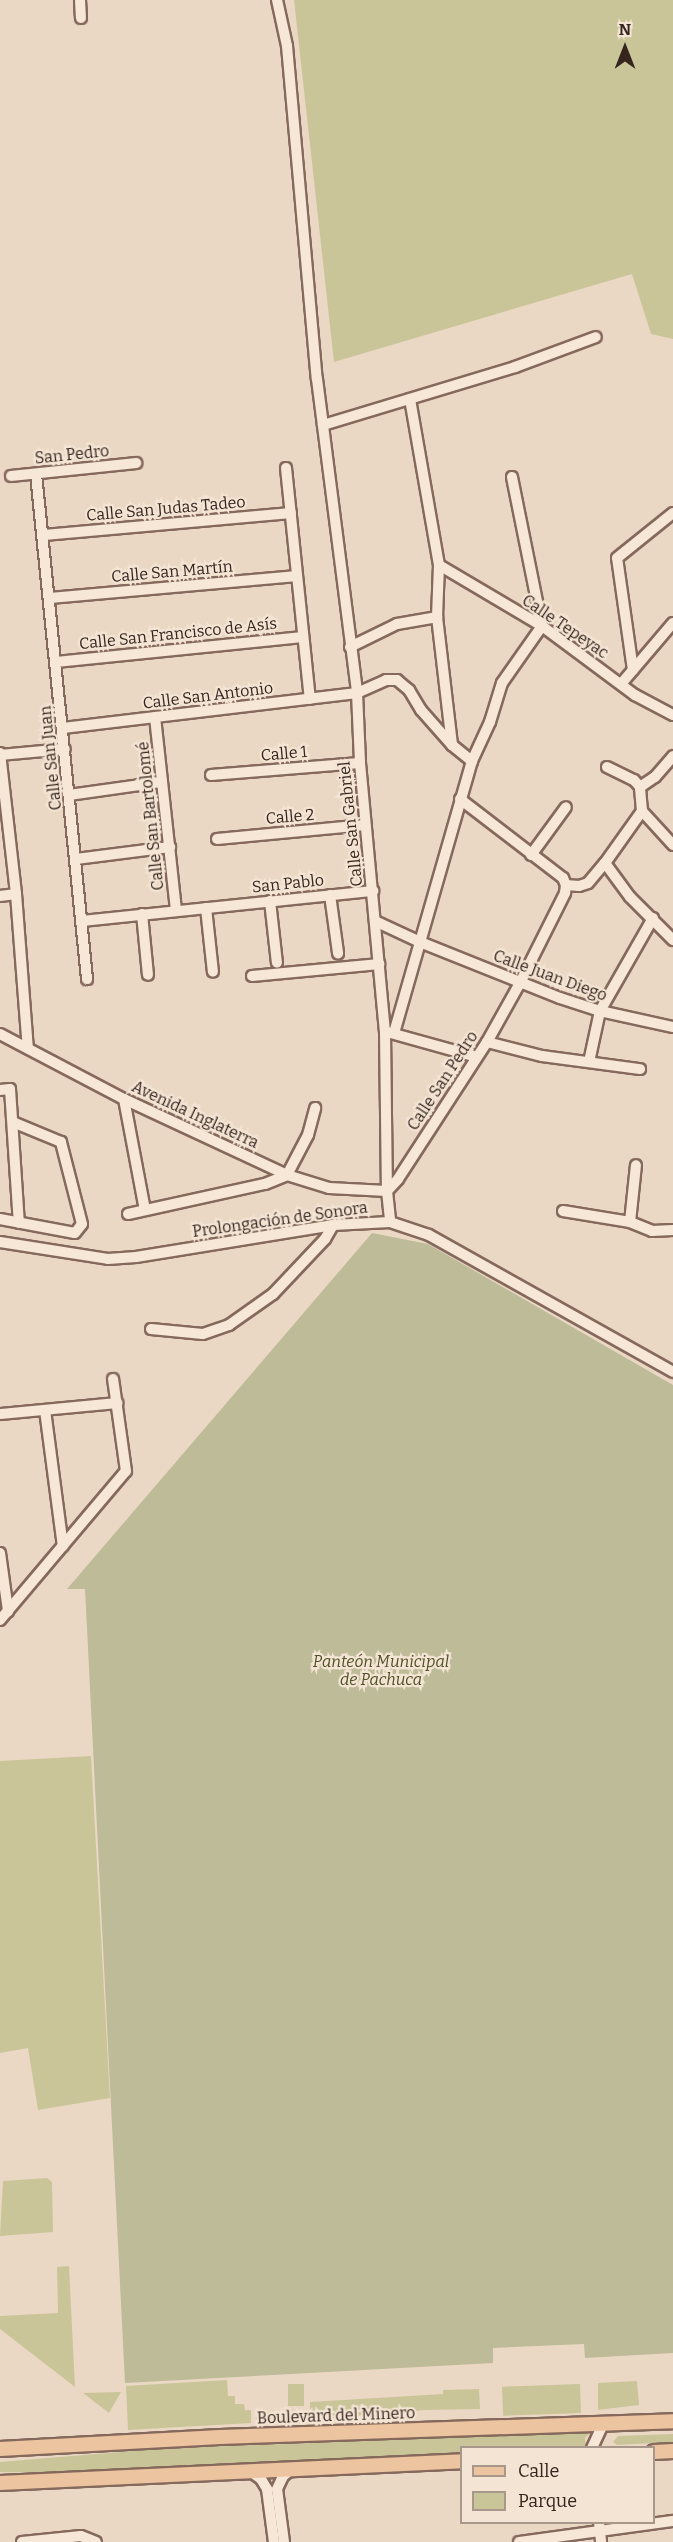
<!DOCTYPE html>
<html>
<head>
<meta charset="utf-8">
<style>
	body { margin:0 }
	#map { position:relative; width:673px; height:2542px; overflow:hidden; background:#ebd8c4; font-family:Bitter,serif }
	div>[style] { position:absolute }
	.green>* { inset:0; background:#c9c599; transform-origin:0 0 }
	.cemetery>* { inset:0; background:#bebb98 }
	.roads { filter:drop-shadow(2px 0 #85695c) drop-shadow(-2px 0 #85695c) drop-shadow(0 2px #85695c) drop-shadow(0 -2px #85695c) }
	.minor>* { height:10px; margin:-5px; padding:0 5px; transform-origin:5px; border-radius:5px; background:#f6e7d7 }
	.major>* { height:14px; margin:-7px; padding:0 7px; transform-origin:7px; border-radius:7px; background:#ecc49f }
	span { translate:-50% -50%; white-space:nowrap; text-align:center; line-height:1.15; -webkit-text-stroke:4.5px #f3e4d3; paint-order:stroke }
	.street-label { font-size:16px; color:#36251f }
	.park-label { font-size:16px; color:#4f5127; font-style:italic }
	.legend { position:absolute; left:460px; top:2446px; width:195px; height:78px; box-sizing:border-box; background:#f3e4d3; border:2px solid #a7988b; margin:0; padding:8px 10px; list-style:none; font-size:18px; color:#36251f }
	.legend li { display:flex; align-items:center; gap:12px; height:30px }
	.legend b { width:30px; border:2px solid #a7988b }
	.north { position:absolute; left:595px; top:18px; width:60px; height:60px; -webkit-text-stroke:4px #f3e4d3; paint-order:stroke; rotate:0deg; font-size:16px; font-weight:700; line-height:24px; text-align:center; color:#36251f }
	.north::after { content:''; display:block; margin:auto; width:21px; height:27px; background:#36251f; clip-path:polygon(50% 0,100% 100%,50% 72%,0 100%) }
</style>
</head>
<body>
<div id="map">
	<div class="green">
		<i style="clip-path:polygon(294px 0,673px 0,673px 339px,651px 334px,632px 274px,334px 362px)"></i>
		<i style="clip-path:polygon(91px 1756px,110px 2098px,38px 2110px,28px 2048px,0 2053px,0 1761px)"></i>
		<i style="clip-path:polygon(47px 2178px,52px 2182px,53px 2232px,0 2236px,3px 2181px)"></i>
		<i style="clip-path:polygon(69px 2266px,75px 2387px,0 2329px,0 2316px,58px 2313px,57px 2267px)"></i>
		<i style="clip-path:polygon(227px 2380px,228px 2396px,235px 2396px,235px 2404px,244px 2404px,245px 2410px,251px 2410px,251px 2423px,128px 2430px,126px 2386px)"></i>
		<i style="clip-path:polygon(637px 2381px,639px 2405px,598px 2410px,598px 2383px)"></i>
		<i style="left:288px;top:2384px;width:16px;height:22px"></i>
		<i style="left:580px;top:2384px;width:29px;height:78px;rotate:88deg"></i>
		<i style="clip-path:polygon(479px 2389px,480px 2409px,423px 2410px,374px 2417px,256px 2422px,256px 2413px,310px 2411px,310px 2402px,443px 2394px,443px 2390px)"></i>
		<i style="clip-path:polygon(121px 2392px,109px 2413px,83px 2393px)"></i>
		<i style="clip-path:polygon(591px 2432px,585px 2438px,586px 2447px,462px 2448px,461px 2453px,90px 2473px,0 2472px,0 2462px,156px 2449px)"></i>
		<i style="clip-path:polygon(673px 2434px,673px 2442px,617px 2445px,613px 2442px,618px 2436px)"></i>
	</div>
	<div class="cemetery">
		<i style="clip-path:polygon(372px 1233px,428px 1244px,673px 1385px,673px 2353px,585px 2358px,584px 2344px,493px 2348px,493px 2363px,125px 2383px,85px 1589px,67px 1589px)"></i>
	</div>
	<div class="roads">
		<div class="minor">
			<i style="left:80px;top:0;width:18px;rotate:87deg"></i>
			<i style="left:277px;top:0;width:47px;rotate:77.7deg"></i>
			<i style="left:287px;top:46px;width:334px;rotate:84.9deg"></i>
			<i style="left:317px;top:379px;width:317px;rotate:82.7deg"></i>
			<i style="left:357px;top:693px;width:70px;rotate:87.5deg"></i>
			<i style="left:360px;top:763px;width:270px;rotate:84.7deg"></i>
			<i style="left:385px;top:1032px;width:159px;rotate:89.3deg"></i>
			<i style="left:387px;top:1191px;width:31px;rotate:84deg"></i>
			<i style="left:410px;top:399px;width:169px;rotate:80.1deg"></i>
			<i style="left:439px;top:565px;width:52px;rotate:92.2deg"></i>
			<i style="left:437px;top:617px;width:129px;rotate:83.3deg"></i>
			<i style="left:323px;top:425px;width:201px;rotate:-16.8deg"></i>
			<i style="left:515px;top:367px;width:86px;rotate:-20.3deg"></i>
			<i style="left:286px;top:468px;width:232px;rotate:84.1deg"></i>
			<i style="left:36px;top:474px;width:508px;rotate:84.23deg"></i>
			<i style="left:11px;top:476px;width:126px;rotate:-5.9deg"></i>
			<i style="left:44px;top:535px;width:248px;rotate:-5.1deg"></i>
			<i style="left:439px;top:565px;width:120px;rotate:30.6deg"></i>
			<i style="left:542px;top:626px;width:116px;rotate:36.6deg"></i>
			<i style="left:635px;top:695px;width:43px;rotate:27.8deg"></i>
			<i style="left:50px;top:598px;width:248px;rotate:-5.1deg"></i>
			<i style="left:350px;top:647px;width:52px;rotate:-26.1deg"></i>
			<i style="left:397px;top:624px;width:41px;rotate:-9.9deg"></i>
			<i style="left:56px;top:662px;width:248px;rotate:-5.8deg"></i>
			<i style="left:633px;top:670px;width:113px;rotate:-98.1deg"></i>
			<i style="left:617px;top:558px;width:72px;rotate:-38.8deg"></i>
			<i style="left:621px;top:684px;width:80px;rotate:-49.6deg"></i>
			<i style="left:155px;top:717px;width:195px;rotate:83.8deg"></i>
			<i style="left:63px;top:728px;width:296px;rotate:-6.8deg"></i>
			<i style="left:357px;top:693px;width:32px;rotate:-24deg"></i>
			<i style="left:386px;top:680px;width:11px"></i>
			<i style="left:397px;top:680px;width:16px;rotate:40deg"></i>
			<i style="left:409px;top:690px;width:23px;rotate:59deg"></i>
			<i style="left:421px;top:710px;width:47px;rotate:48.5deg"></i>
			<i style="left:452px;top:745px;width:26px;rotate:39deg"></i>
			<i style="left:0;top:753px;width:142px;rotate:83.5deg"></i>
			<i style="left:16px;top:894px;width:155px;rotate:85.6deg"></i>
			<i style="left:0;top:755px;width:65px;rotate:-5.3deg"></i>
			<i style="left:607px;top:767px;width:30px;rotate:26deg"></i>
			<i style="left:634px;top:780px;width:9px;rotate:49deg"></i>
			<i style="left:211px;top:775px;width:149px;rotate:-4.6deg"></i>
			<i style="left:640px;top:787px;width:18px;rotate:-34deg"></i>
			<i style="left:655px;top:777px;width:28px;rotate:-49deg"></i>
			<i style="left:69px;top:795px;width:94px;rotate:-8deg"></i>
			<i style="left:460px;top:799px;width:130px;rotate:37.5deg"></i>
			<i style="left:563px;top:878px;width:8px;rotate:67deg"></i>
			<i style="left:642px;top:811px;width:46px;rotate:47.6deg"></i>
			<i style="left:217px;top:839px;width:149px;rotate:-5.4deg"></i>
			<i style="left:531px;top:855px;width:59px;rotate:-53.9deg"></i>
			<i style="left:76px;top:859px;width:95px;rotate:-7.3deg"></i>
			<i style="left:605px;top:863px;width:42px;rotate:53.7deg"></i>
			<i style="left:630px;top:897px;width:61px;rotate:45deg"></i>
			<i style="left:566px;top:885px;width:13px;rotate:4deg"></i>
			<i style="left:579px;top:886px;width:9px;rotate:-18deg"></i>
			<i style="left:588px;top:883px;width:26px;rotate:-50deg"></i>
			<i style="left:605px;top:863px;width:64px;rotate:-54.6deg"></i>
			<i style="left:642px;top:811px;width:24px;rotate:-95deg"></i>
			<i style="left:330px;top:895px;width:59px;rotate:82.1deg"></i>
			<i style="left:0;top:896px;width:16px;rotate:-7deg"></i>
			<i style="left:270px;top:901px;width:62px;rotate:83.6deg"></i>
			<i style="left:206px;top:908px;width:64px;rotate:83.8deg"></i>
			<i style="left:142px;top:914px;width:61px;rotate:84.4deg"></i>
			<i style="left:82px;top:921px;width:293px;rotate:-5.9deg"></i>
			<i style="left:375px;top:921px;width:50px;rotate:25deg"></i>
			<i style="left:420px;top:942px;width:151px;rotate:21.8deg"></i>
			<i style="left:560px;top:998px;width:42px;rotate:18deg"></i>
			<i style="left:600px;top:1011px;width:75px;rotate:12.4deg"></i>
			<i style="left:252px;top:976px;width:128px;rotate:-5.4deg"></i>
			<i style="left:387px;top:1032px;width:93px;rotate:15.5deg"></i>
			<i style="left:394px;top:1033px;width:283px;rotate:-74deg"></i>
			<i style="left:472px;top:761px;width:43px;rotate:-65.2deg"></i>
			<i style="left:490px;top:722px;width:41px;rotate:-72.9deg"></i>
			<i style="left:502px;top:683px;width:70px;rotate:-54.9deg"></i>
			<i style="left:542px;top:626px;width:152px;rotate:-101.4deg"></i>
			<i style="left:0;top:1034px;width:140px;rotate:27.7deg"></i>
			<i style="left:124px;top:1099px;width:180px;rotate:25deg"></i>
			<i style="left:287px;top:1175px;width:44px;rotate:17.2deg"></i>
			<i style="left:329px;top:1188px;width:58px;rotate:3deg"></i>
			<i style="left:387px;top:1191px;width:16px;rotate:-47deg"></i>
			<i style="left:398px;top:1179px;width:163px;rotate:-57deg"></i>
			<i style="left:487px;top:1042px;width:68px;rotate:-60.8deg"></i>
			<i style="left:520px;top:983px;width:101px;rotate:-63.4deg"></i>
			<i style="left:565px;top:893px;width:8px;rotate:-83deg"></i>
			<i style="left:487px;top:1042px;width:57px;rotate:14.3deg"></i>
			<i style="left:542px;top:1056px;width:99px;rotate:7.6deg"></i>
			<i style="left:589px;top:1062px;width:52px;rotate:-77.8deg"></i>
			<i style="left:600px;top:1011px;width:107px;rotate:-60.3deg"></i>
			<i style="left:0;top:1090px;width:10px;rotate:-6deg"></i>
			<i style="left:10px;top:1089px;width:134px;rotate:86.2deg"></i>
			<i style="left:124px;top:1099px;width:113px;rotate:79.3deg"></i>
			<i style="left:563px;top:1211px;width:68px;rotate:9.3deg"></i>
			<i style="left:630px;top:1222px;width:24px;rotate:22deg"></i>
			<i style="left:652px;top:1231px;width:21px;rotate:-3deg"></i>
			<i style="left:128px;top:1214px;width:140px;rotate:-12.4deg"></i>
			<i style="left:265px;top:1184px;width:24px;rotate:-22deg"></i>
			<i style="left:287px;top:1175px;width:45px;rotate:-62.3deg"></i>
			<i style="left:308px;top:1135px;width:28px;rotate:-75deg"></i>
			<i style="left:0;top:1219px;width:76px;rotate:10.6deg"></i>
			<i style="left:75px;top:1233px;width:11px;rotate:-52deg"></i>
			<i style="left:82px;top:1224px;width:85px;rotate:-104.4deg"></i>
			<i style="left:61px;top:1142px;width:52px;rotate:-157.4deg"></i>
			<i style="left:630px;top:1222px;width:57px;rotate:-84deg"></i>
			<i style="left:0;top:1242px;width:109px;rotate:8.9deg"></i>
			<i style="left:108px;top:1259px;width:28px;rotate:-4deg"></i>
			<i style="left:136px;top:1257px;width:200px;rotate:-9.2deg"></i>
			<i style="left:333px;top:1225px;width:57px;rotate:-3deg"></i>
			<i style="left:390px;top:1222px;width:41px;rotate:18.4deg"></i>
			<i style="left:429px;top:1235px;width:280px;rotate:29.3deg"></i>
			<i style="left:151px;top:1329px;width:52px;rotate:5.5deg"></i>
			<i style="left:203px;top:1334px;width:28px;rotate:-19deg"></i>
			<i style="left:229px;top:1325px;width:54px;rotate:-35.2deg"></i>
			<i style="left:273px;top:1294px;width:76px;rotate:-46.6deg"></i>
			<i style="left:325px;top:1239px;width:16px;rotate:-60deg"></i>
			<i style="left:45px;top:1410px;width:137px;rotate:82.5deg"></i>
			<i style="left:0;top:1414px;width:118px;rotate:-5.4deg"></i>
			<i style="left:0;top:1553px;width:59px;rotate:82.1deg"></i>
			<i style="left:0;top:1620px;width:195px;rotate:-49.8deg"></i>
			<i style="left:126px;top:1471px;width:93px;rotate:-98deg"></i>
			<i style="left:592px;top:2448px;width:26px;rotate:-65deg"></i>
			<i style="left:250px;top:2471px;width:14px;rotate:36deg"></i>
			<i style="left:261px;top:2479px;width:12px;rotate:59deg"></i>
			<i style="left:267px;top:2489px;width:53px;rotate:82.5deg"></i>
			<i style="left:599px;top:2522px;width:20px;rotate:84deg"></i>
			<i style="left:22px;top:2542px;width:59px;rotate:-5.8deg"></i>
			<i style="left:81px;top:2536px;width:16px;rotate:22deg"></i>
			<i style="left:284px;top:2542px;width:53px;rotate:-97.5deg"></i>
			<i style="left:277px;top:2489px;width:14px;rotate:-65deg"></i>
			<i style="left:283px;top:2476px;width:13px;rotate:-39deg"></i>
			<i style="left:519px;top:2542px;width:155px;rotate:-7.8deg"></i>
		</div>
		<div class="major">
			<i style="left:0;top:2449px;width:220px;rotate:-3.1deg"></i>
			<i style="left:220px;top:2437px;width:453px;rotate:-2deg"></i>
			<i style="left:654px;top:2452px;width:19px;rotate:-3deg"></i>
			<i style="left:0;top:2483px;width:463px;rotate:-2.7deg"></i>
		</div>
	</div>
	<div class="street-label">
		<span style="left:72px;top:455px;rotate:-6deg">San Pedro</span>
		<span style="left:166px;top:509px;rotate:-5deg">Calle San Judas Tadeo</span>
		<span style="left:172px;top:572px;rotate:-5deg">Calle San Martín</span>
		<span style="left:565px;top:627px;rotate:34deg">Calle Tepeyac</span>
		<span style="left:178px;top:634px;rotate:-6deg">Calle San Francisco de Asís</span>
		<span style="left:208px;top:696px;rotate:-7deg">Calle San Antonio</span>
		<span style="left:284px;top:754px;rotate:-5deg">Calle 1</span>
		<span style="left:51px;top:758px;rotate:-96deg">Calle San Juan</span>
		<span style="left:151px;top:816px;rotate:-96deg">Calle San Bartolomé</span>
		<span style="left:290px;top:817px;rotate:-5deg">Calle 2</span>
		<span style="left:351px;top:824px;rotate:-96deg">Calle San Gabriel</span>
		<span style="left:288px;top:884px;rotate:-6deg">San Pablo</span>
		<span style="left:550px;top:976px;rotate:20deg">Calle Juan Diego</span>
		<span style="left:443px;top:1081px;rotate:-57deg">Calle San Pedro</span>
		<span style="left:195px;top:1115px;rotate:25deg">Avenida Inglaterra</span>
		<span style="left:280px;top:1220px;rotate:-8deg">Prolongación de Sonora</span>
		<span style="left:336px;top:2416px;rotate:-2deg">Boulevard del Minero</span>
	</div>
	<div class="park-label">
		<span style="left:381px;top:1671px">Panteón Municipal<br>de Pachuca</span>
	</div>
	<ul class="legend">
	<li><b style="height:8px;background:#ecc49f"></b>Calle</li>
	<li><b style="height:16px;background:#c9c599"></b>Parque</li>
	</ul>
	<div class="north">N</div>
</div>
</body>
</html>
